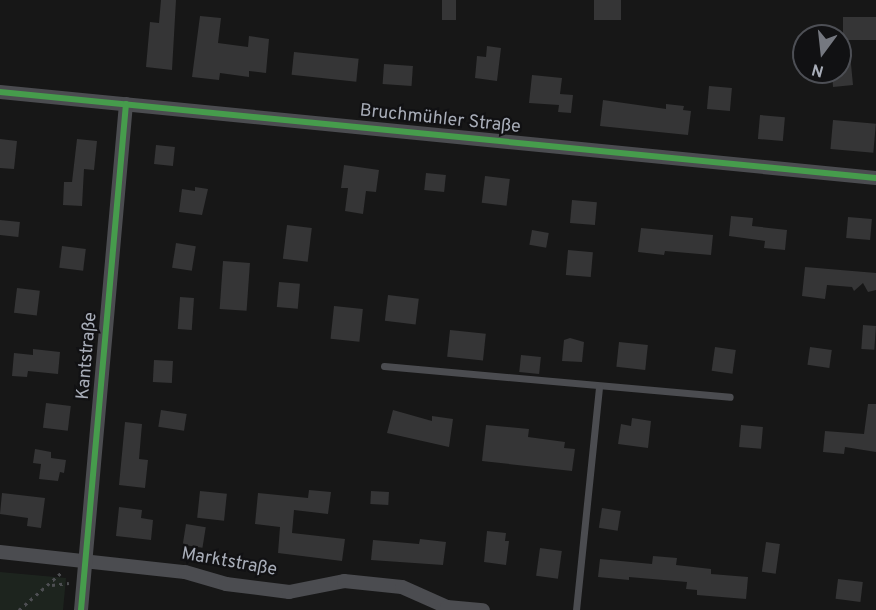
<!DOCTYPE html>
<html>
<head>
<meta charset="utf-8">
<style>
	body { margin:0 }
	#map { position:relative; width:876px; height:610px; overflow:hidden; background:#171717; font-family:Overpass,sans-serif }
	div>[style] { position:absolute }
	.green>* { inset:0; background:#1d241e }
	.building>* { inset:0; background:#353536; transform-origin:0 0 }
	.path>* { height:3px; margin-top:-1.5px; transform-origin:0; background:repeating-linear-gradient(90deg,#4d4e52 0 3px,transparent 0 7.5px) }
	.service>* { height:7px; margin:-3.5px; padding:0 3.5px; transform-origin:3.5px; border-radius:3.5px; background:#4b4c50 }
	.minor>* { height:14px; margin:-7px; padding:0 7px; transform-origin:7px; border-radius:7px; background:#4b4c50 }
	.cycleway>* { height:6px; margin:-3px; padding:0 3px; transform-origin:3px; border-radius:3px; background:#469c4c }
	span { translate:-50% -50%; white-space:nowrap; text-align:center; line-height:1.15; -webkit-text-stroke:4.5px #111113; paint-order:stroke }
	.street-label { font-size:18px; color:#a8adb8 }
	.north { position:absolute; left:792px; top:24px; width:60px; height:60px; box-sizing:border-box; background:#111113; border:2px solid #4d4f55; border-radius:50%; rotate:195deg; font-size:16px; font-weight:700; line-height:24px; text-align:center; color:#a8adb8 }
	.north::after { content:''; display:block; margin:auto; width:21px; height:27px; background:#757880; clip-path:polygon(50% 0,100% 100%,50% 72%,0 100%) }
</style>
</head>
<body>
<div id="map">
	<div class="green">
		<i style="clip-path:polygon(0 572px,66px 578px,63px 610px,0 610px)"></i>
	</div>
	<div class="building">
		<i style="clip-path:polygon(161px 0,176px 0,172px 70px,146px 67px,150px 22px,159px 23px)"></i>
		<i style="left:442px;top:0;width:14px;height:20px"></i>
		<i style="left:594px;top:0;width:27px;height:20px"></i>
		<i style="clip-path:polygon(200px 16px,221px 18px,218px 43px,248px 47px,249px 36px,269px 39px,266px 73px,249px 71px,249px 77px,220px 73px,219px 80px,192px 77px)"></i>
		<i style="left:876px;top:17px;width:23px;height:33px;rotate:90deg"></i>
		<i style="clip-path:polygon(840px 43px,849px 43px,853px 85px,833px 87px,832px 72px,840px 72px)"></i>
		<i style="clip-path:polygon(487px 46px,501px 48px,497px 81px,475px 78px,477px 56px,486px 57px)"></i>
		<i style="left:294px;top:52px;width:65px;height:23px;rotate:6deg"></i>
		<i style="left:384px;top:64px;width:29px;height:20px;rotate:4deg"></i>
		<i style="clip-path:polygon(532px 75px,562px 78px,560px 94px,573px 95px,571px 113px,558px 112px,559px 105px,529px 103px)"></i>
		<i style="left:709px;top:86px;width:23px;height:23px;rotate:5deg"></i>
		<i style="clip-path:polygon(603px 100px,666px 109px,666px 104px,684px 106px,683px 110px,691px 111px,688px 135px,600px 126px)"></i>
		<i style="left:760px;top:115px;width:25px;height:24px;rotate:5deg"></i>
		<i style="left:833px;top:120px;width:43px;height:29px;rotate:5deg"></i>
		<i style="clip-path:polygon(0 139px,17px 141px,14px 169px,0 168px)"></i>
		<i style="clip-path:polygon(77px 139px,97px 141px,94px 170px,84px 169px,82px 206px,63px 205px,64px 182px,72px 182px)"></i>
		<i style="left:156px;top:145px;width:19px;height:19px;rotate:6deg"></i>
		<i style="clip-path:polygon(344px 165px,379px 170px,376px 192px,366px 191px,363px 214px,345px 211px,348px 188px,341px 188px)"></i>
		<i style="left:426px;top:173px;width:20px;height:17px;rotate:6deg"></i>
		<i style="left:485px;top:176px;width:25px;height:27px;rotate:7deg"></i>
		<i style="clip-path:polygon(195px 187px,208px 189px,202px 215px,179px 212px,182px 189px,195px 191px)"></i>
		<i style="left:572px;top:200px;width:25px;height:23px;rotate:5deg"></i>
		<i style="clip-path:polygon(731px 216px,753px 218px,752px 226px,787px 230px,785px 250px,764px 248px,765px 241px,729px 236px)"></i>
		<i style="left:848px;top:217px;width:24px;height:21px;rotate:5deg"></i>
		<i style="left:0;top:220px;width:20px;height:15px;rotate:6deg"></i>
		<i style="left:287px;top:225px;width:25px;height:34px;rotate:7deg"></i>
		<i style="clip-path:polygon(641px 228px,713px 235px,711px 255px,665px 251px,664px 255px,638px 252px)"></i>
		<i style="left:532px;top:230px;width:17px;height:15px;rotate:10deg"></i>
		<i style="left:176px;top:243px;width:20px;height:25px;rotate:9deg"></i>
		<i style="left:62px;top:246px;width:24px;height:22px;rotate:7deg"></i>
		<i style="left:568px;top:250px;width:25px;height:25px;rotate:5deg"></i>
		<i style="left:223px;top:261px;width:27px;height:48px;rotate:4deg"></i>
		<i style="clip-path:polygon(805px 267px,876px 273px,876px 290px,868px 292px,863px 283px,854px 291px,852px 287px,827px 285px,825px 299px,802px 296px)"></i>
		<i style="left:279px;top:282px;width:21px;height:25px;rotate:5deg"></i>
		<i style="left:17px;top:288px;width:23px;height:25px;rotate:7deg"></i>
		<i style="left:388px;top:295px;width:31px;height:26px;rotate:7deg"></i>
		<i style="left:180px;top:297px;width:14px;height:32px;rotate:4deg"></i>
		<i style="left:334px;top:306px;width:29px;height:33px;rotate:6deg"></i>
		<i style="left:863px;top:325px;width:13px;height:24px;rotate:4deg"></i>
		<i style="left:450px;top:330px;width:36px;height:27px;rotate:6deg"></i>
		<i style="clip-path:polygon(570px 338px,584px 342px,582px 362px,562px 361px,564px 340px)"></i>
		<i style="left:619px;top:342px;width:29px;height:25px;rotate:6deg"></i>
		<i style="left:715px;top:347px;width:21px;height:24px;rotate:8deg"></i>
		<i style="left:810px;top:347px;width:22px;height:18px;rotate:8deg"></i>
		<i style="clip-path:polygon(33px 349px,60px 352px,58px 374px,28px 371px,27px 377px,12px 376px,14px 353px,33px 355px)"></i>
		<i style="left:521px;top:355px;width:20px;height:17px;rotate:6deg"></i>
		<i style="left:154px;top:360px;width:19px;height:22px;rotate:3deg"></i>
		<i style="left:46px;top:403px;width:25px;height:25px;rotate:7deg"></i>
		<i style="clip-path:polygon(868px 404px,876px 404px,876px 452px,845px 447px,844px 454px,823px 452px,825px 431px,864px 434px)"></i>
		<i style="left:161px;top:410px;width:26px;height:17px;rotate:9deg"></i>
		<i style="clip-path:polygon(393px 410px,432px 421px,432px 416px,453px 419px,449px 447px,387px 433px)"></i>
		<i style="clip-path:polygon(632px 418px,651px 421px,648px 448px,618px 444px,621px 424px,631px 426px)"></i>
		<i style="clip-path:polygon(125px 422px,142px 424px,139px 459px,148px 460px,145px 488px,119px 485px)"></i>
		<i style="clip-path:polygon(486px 425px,529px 429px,528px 437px,565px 442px,564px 448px,575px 449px,572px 471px,482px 461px)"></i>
		<i style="left:741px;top:425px;width:22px;height:22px;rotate:5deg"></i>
		<i style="clip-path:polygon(35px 449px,51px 452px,51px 458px,66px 460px,64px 473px,60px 472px,58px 481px,39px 479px,41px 464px,33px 463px)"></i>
		<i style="clip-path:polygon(309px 490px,331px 492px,328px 514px,294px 510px,292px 533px,345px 539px,342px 561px,278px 553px,280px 527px,255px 524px,258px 493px,308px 498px)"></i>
		<i style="left:200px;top:491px;width:27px;height:27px;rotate:6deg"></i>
		<i style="left:371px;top:491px;width:18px;height:13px;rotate:3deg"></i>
		<i style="clip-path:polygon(2px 493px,45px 498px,41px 528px,27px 526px,28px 518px,0 514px)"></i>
		<i style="clip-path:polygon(119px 507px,142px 510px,141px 518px,153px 520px,151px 540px,116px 536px)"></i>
		<i style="left:602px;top:508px;width:19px;height:20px;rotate:9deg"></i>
		<i style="left:186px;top:524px;width:20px;height:21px;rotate:9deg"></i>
		<i style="clip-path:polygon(487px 531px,506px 533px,505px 541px,509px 541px,506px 565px,484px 562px)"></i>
		<i style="clip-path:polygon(420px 539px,446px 542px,443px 565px,371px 560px,373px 540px,419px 544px)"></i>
		<i style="left:766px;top:542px;width:14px;height:30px;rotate:8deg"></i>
		<i style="left:540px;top:548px;width:22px;height:28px;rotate:8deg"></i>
		<i style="clip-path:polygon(653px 556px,677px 558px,676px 565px,711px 569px,711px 574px,748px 577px,746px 599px,697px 595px,697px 590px,686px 589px,687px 582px,629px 577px,629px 580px,598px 577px,600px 559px,652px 564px)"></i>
		<i style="left:838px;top:579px;width:25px;height:20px;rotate:7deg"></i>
	</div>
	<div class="path">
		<i style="left:52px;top:585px;width:17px;rotate:-7deg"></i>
		<i style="left:19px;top:610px;width:56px;rotate:-41.4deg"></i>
	</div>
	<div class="service">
		<i style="left:384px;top:366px;width:347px;rotate:5.1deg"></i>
		<i style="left:576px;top:610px;width:225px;rotate:-84.1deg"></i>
	</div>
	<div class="minor">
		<i style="left:0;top:92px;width:880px;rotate:5.61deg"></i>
		<i style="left:0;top:552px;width:186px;rotate:6.2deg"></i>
		<i style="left:185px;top:572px;width:43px;rotate:16.3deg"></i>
		<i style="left:226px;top:584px;width:64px;rotate:7.2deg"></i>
		<i style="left:289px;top:592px;width:56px;rotate:-11.3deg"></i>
		<i style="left:344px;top:581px;width:58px;rotate:5.9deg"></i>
		<i style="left:402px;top:587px;width:49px;rotate:24deg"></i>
		<i style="left:447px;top:607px;width:36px;rotate:5deg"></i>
		<i style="left:81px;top:610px;width:508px;rotate:-84.92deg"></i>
	</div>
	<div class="cycleway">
		<i style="left:0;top:92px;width:880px;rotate:5.61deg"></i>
		<i style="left:81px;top:610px;width:508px;rotate:-84.92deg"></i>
	</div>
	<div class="street-label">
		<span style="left:440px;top:120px;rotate:6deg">Bruchmühler Straße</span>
		<span style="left:88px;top:356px;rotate:-85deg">Kantstraße</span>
		<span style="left:229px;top:563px;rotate:10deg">Marktstraße</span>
	</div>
	<div class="north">N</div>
</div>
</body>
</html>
